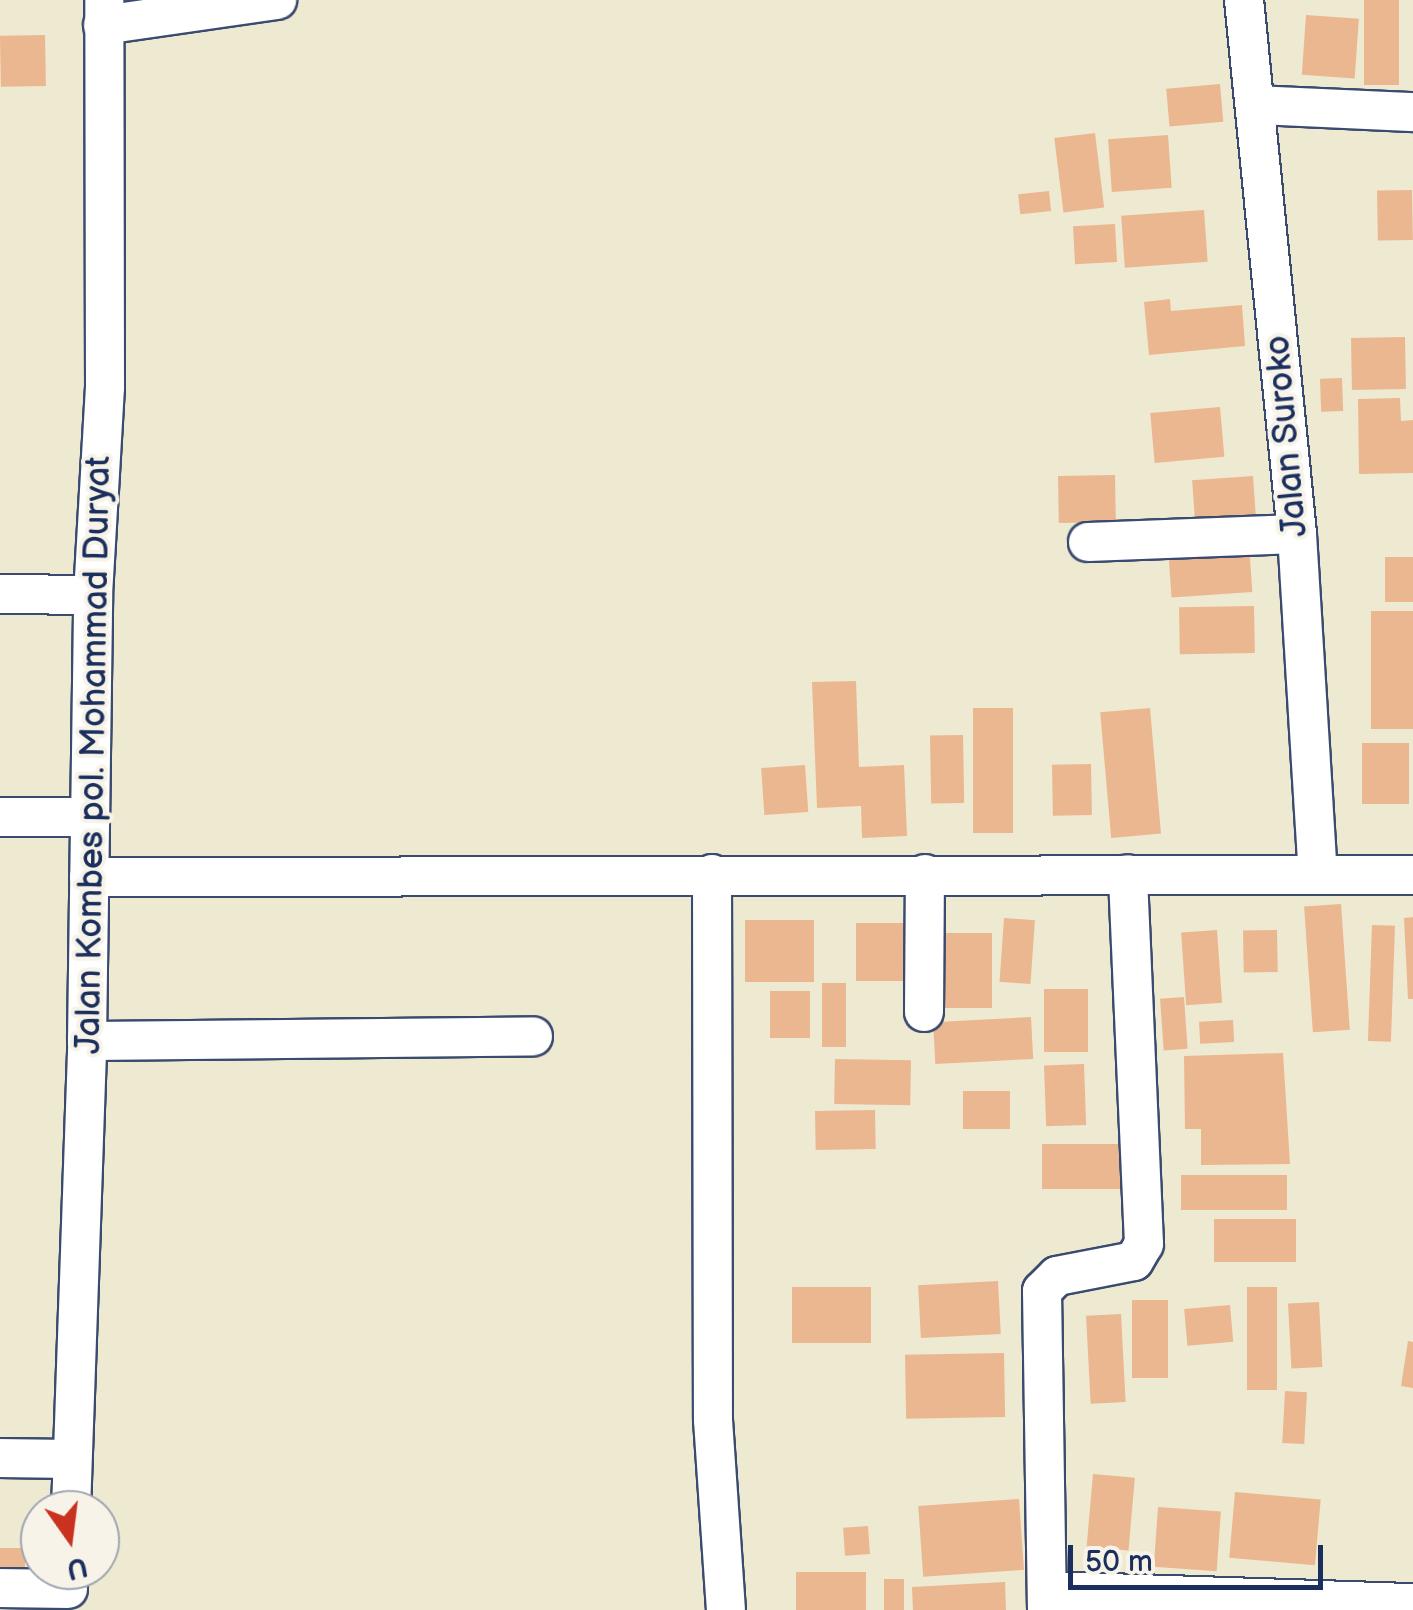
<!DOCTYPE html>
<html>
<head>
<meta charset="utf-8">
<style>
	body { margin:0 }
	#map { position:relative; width:1413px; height:1610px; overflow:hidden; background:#eee9d1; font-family:"Balsamiq Sans",sans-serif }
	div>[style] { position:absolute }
	.building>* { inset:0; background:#ebb791; transform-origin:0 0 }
	.roads { filter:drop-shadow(2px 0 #3b4b6f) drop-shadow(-2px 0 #3b4b6f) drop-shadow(0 2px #3b4b6f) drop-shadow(0 -2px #3b4b6f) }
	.minor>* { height:38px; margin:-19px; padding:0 19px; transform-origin:19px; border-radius:19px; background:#fff }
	span { translate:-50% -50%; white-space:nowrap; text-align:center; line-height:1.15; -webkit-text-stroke:8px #f7f3e8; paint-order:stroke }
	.street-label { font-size:35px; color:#1b2f5e }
	.north { position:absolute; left:20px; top:1490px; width:100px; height:100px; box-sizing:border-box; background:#f7f3e8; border:2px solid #9fa5b1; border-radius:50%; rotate:166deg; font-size:28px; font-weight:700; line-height:40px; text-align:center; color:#1b2f5e }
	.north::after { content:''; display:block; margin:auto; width:35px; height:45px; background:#c8321e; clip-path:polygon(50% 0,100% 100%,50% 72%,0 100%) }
	.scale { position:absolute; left:1068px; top:1545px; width:255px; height:45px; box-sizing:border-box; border:5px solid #1b2f5e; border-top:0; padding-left:12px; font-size:30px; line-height:35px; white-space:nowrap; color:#1b2f5e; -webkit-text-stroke:8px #f7f3e8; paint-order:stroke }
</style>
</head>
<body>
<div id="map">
	<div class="building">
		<i style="left:1364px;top:0;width:35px;height:85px"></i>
		<i style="left:1306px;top:15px;width:53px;height:60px;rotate:4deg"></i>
		<i style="left:45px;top:35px;width:51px;height:45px;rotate:89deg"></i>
		<i style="left:1220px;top:84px;width:38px;height:54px;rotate:85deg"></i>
		<i style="left:1095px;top:133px;width:75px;height:41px;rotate:83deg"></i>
		<i style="left:1168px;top:135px;width:53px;height:60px;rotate:86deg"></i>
		<i style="left:1412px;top:190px;width:50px;height:35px;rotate:89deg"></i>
		<i style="left:1049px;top:191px;width:20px;height:31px;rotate:84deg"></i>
		<i style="left:1204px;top:210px;width:52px;height:83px;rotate:86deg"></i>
		<i style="left:1115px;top:224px;width:38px;height:42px;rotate:87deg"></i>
		<i style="clip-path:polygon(1170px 299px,1171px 311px,1242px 305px,1245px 346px,1149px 355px,1144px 302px)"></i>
		<i style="left:1405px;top:337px;width:52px;height:54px;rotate:89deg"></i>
		<i style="left:1342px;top:378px;width:33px;height:22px;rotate:88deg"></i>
		<i style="clip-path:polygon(1400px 398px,1401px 421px,1413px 420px,1413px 473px,1359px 474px,1358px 399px)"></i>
		<i style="left:1220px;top:407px;width:50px;height:70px;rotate:85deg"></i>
		<i style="left:1115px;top:475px;width:47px;height:57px;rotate:89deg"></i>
		<i style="left:1253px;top:476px;width:41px;height:61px;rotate:86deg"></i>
		<i style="left:1249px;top:544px;width:48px;height:81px;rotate:86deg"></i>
		<i style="left:1385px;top:557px;width:28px;height:45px"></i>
		<i style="left:1254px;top:606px;width:47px;height:75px;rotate:89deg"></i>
		<i style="left:1371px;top:611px;width:42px;height:118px"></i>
		<i style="clip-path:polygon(856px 681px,859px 767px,904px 765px,907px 836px,862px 838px,861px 806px,817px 808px,812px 682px)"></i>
		<i style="left:973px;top:708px;width:40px;height:125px"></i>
		<i style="left:1150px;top:708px;width:126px;height:50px;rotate:85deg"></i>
		<i style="left:963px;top:735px;width:68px;height:33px;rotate:89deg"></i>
		<i style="left:1362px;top:743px;width:47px;height:61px"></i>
		<i style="left:1091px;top:764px;width:51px;height:39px;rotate:89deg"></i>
		<i style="left:805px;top:765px;width:47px;height:44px;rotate:86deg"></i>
		<i style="left:1341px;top:904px;width:126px;height:37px;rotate:86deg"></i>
		<i style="clip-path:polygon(1413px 917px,1413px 999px,1408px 999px,1404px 918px)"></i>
		<i style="left:1004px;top:918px;width:31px;height:64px;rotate:4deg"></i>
		<i style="left:745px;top:920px;width:69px;height:62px"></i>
		<i style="left:907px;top:923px;width:58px;height:51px;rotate:90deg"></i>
		<i style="left:1372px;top:925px;width:23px;height:116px;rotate:2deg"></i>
		<i style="left:1217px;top:930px;width:73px;height:36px;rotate:86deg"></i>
		<i style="left:1277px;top:930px;width:42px;height:34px;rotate:89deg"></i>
		<i style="left:937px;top:933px;width:55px;height:75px"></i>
		<i style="left:822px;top:983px;width:24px;height:64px"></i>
		<i style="left:1044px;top:989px;width:44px;height:63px"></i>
		<i style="left:770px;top:991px;width:40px;height:47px"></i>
		<i style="left:1184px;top:997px;width:52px;height:24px;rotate:86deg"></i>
		<i style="left:1031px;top:1017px;width:42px;height:98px;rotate:87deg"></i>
		<i style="left:1233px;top:1020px;width:22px;height:34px;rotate:87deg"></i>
		<i style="clip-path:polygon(1283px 1053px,1290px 1164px,1201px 1165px,1201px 1129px,1185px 1129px,1184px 1056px)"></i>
		<i style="left:835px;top:1059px;width:76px;height:45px;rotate:1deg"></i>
		<i style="left:1084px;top:1064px;width:61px;height:40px;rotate:88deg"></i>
		<i style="left:963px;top:1091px;width:47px;height:38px"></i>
		<i style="left:875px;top:1110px;width:39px;height:60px;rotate:89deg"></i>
		<i style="left:1042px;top:1144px;width:85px;height:45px"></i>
		<i style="left:1181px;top:1175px;width:106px;height:35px"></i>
		<i style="left:1214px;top:1219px;width:82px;height:43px"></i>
		<i style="left:998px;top:1281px;width:53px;height:80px;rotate:87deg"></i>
		<i style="left:871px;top:1287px;width:56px;height:79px;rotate:90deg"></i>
		<i style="left:1247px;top:1287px;width:30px;height:103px"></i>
		<i style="left:1132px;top:1300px;width:36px;height:78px"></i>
		<i style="left:1319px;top:1302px;width:65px;height:31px;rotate:87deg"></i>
		<i style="left:1230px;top:1305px;width:37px;height:46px;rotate:85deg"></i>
		<i style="left:1121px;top:1314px;width:88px;height:35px;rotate:87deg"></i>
		<i style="clip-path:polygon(1408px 1341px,1413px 1342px,1413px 1388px,1401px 1386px)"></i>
		<i style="left:1004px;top:1353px;width:64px;height:99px;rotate:89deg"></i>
		<i style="left:1285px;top:1391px;width:22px;height:52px;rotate:3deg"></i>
		<i style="left:1093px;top:1474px;width:42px;height:73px;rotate:5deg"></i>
		<i style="left:1235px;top:1492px;width:86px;height:66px;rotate:5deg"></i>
		<i style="left:1019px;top:1499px;width:71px;height:101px;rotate:86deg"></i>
		<i style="left:1158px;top:1507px;width:63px;height:60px;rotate:4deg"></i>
		<i style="left:868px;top:1526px;width:28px;height:25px;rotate:86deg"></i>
		<i style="left:0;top:1548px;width:25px;height:29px"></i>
		<i style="left:866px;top:1572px;width:38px;height:70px;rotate:90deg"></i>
		<i style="left:884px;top:1579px;width:20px;height:31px"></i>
		<i style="clip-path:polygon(1005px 1582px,1006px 1610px,913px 1610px,912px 1587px)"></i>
	</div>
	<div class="roads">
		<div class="minor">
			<i style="left:1244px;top:0;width:537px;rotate:84.33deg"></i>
			<i style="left:1297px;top:534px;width:340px;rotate:86.5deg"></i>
			<i style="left:103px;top:25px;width:176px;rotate:-8.2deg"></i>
			<i style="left:1256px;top:105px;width:157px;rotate:2.6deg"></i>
			<i style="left:1088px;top:542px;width:209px;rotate:-2.2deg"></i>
			<i style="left:0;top:594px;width:93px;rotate:0.6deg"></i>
			<i style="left:0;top:817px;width:89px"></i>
			<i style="left:712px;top:874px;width:546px;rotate:89.9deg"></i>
			<i style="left:713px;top:1420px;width:190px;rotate:86.1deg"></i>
			<i style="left:89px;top:877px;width:1324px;rotate:-0.09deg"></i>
			<i style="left:924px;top:1012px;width:138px;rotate:-89.6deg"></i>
			<i style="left:87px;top:1041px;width:446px;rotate:-0.6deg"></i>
			<i style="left:0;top:1458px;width:72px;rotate:0.8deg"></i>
			<i style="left:71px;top:1510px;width:469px;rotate:-88deg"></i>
			<i style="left:87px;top:1041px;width:446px;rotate:-89.2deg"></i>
			<i style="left:93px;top:595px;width:208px;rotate:-86.7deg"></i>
			<i style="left:105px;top:387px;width:387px;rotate:-90.1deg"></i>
			<i style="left:0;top:1588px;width:68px;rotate:0.8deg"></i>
			<i style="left:1047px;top:1591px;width:366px;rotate:1.9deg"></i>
			<i style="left:1047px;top:1610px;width:319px;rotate:-90.9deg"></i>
			<i style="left:1042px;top:1291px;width:21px;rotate:-45deg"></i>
			<i style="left:1057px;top:1276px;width:78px;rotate:-11deg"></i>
			<i style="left:1134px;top:1261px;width:20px;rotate:-60deg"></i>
			<i style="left:1144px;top:1244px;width:370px;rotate:-92.5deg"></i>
		</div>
	</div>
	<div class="street-label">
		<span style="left:1287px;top:436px;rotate:-95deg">Jalan Suroko</span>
		<span style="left:94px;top:755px;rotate:-89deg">Jalan Kombes pol. Mohammad Duryat</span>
	</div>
	<div class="north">U</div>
	<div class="scale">50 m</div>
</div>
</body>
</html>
